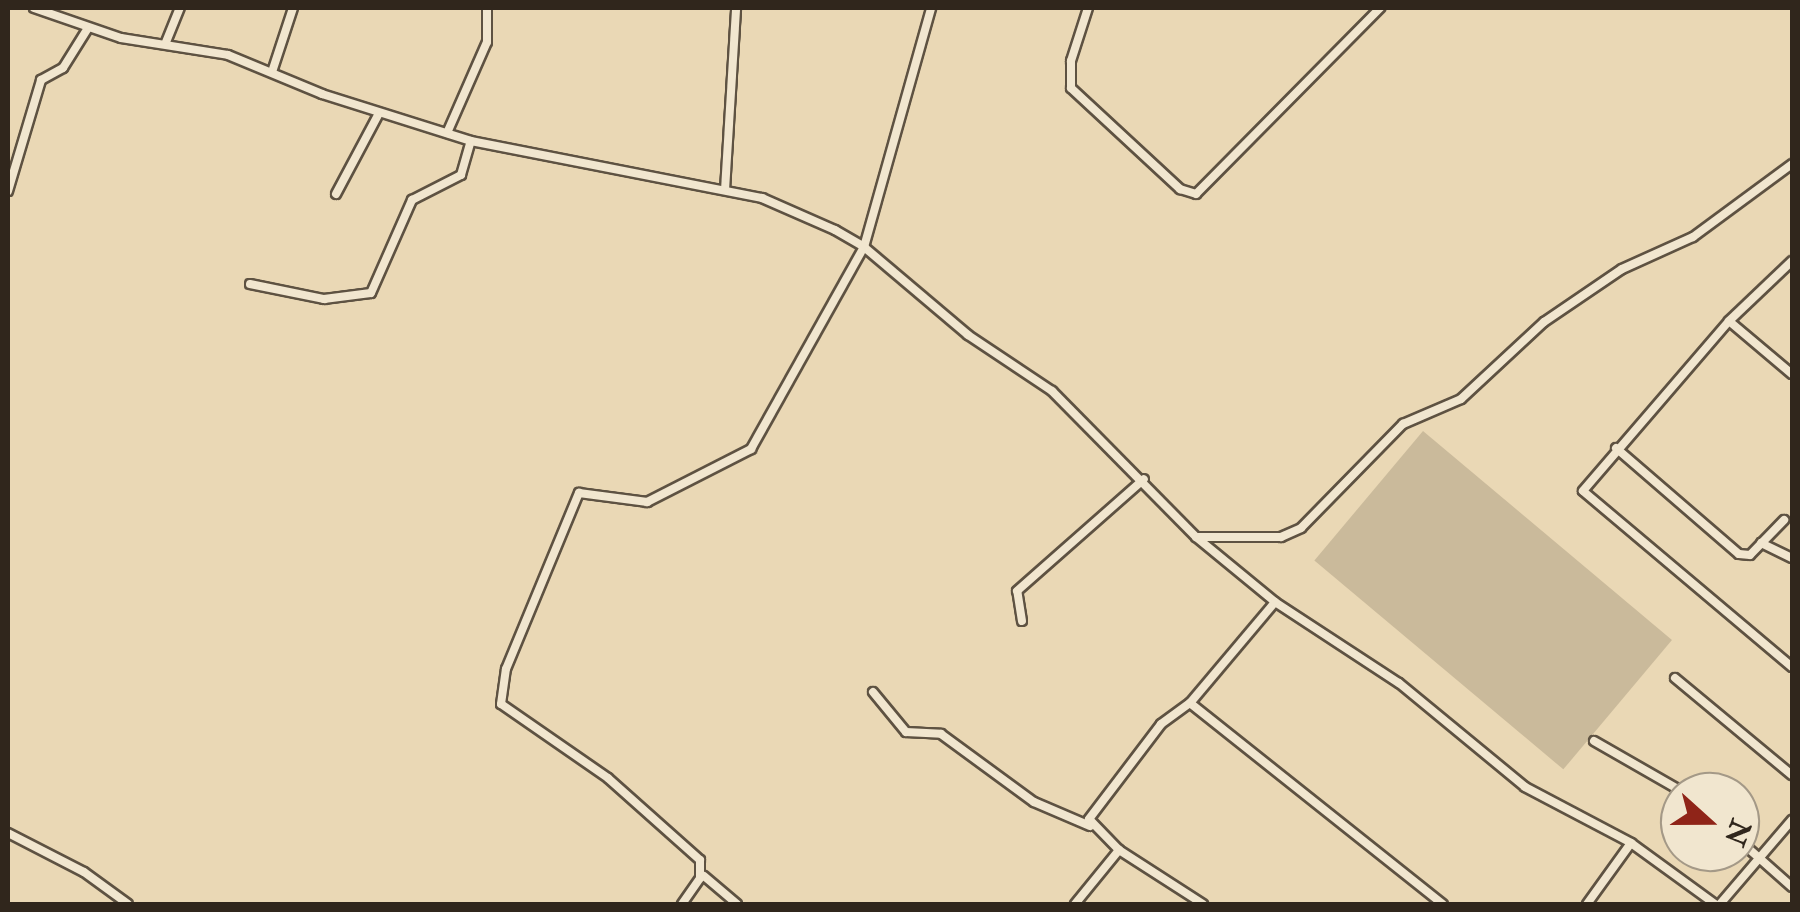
<!DOCTYPE html>
<html>
<head>
<meta charset="utf-8">
<style>
	body { margin:0 }
	#map { position:relative; width:1800px; height:912px; overflow:hidden; background:#ead8b5; font-family:"IM FELL Double Pica",serif }
	div>[style] { position:absolute }
	.green>* { inset:0; background:#caba9b; transform-origin:0 0 }
	.roads { filter:drop-shadow(2px 0 #5e5242) drop-shadow(-2px 0 #5e5242) drop-shadow(0 2px #5e5242) drop-shadow(0 -2px #5e5242) }
	.street>* { height:8px; margin:-4px; padding:0 4px; transform-origin:4px; border-radius:4px; background:#f1e6cf }
	span { translate:-50% -50%; white-space:nowrap; text-align:center; line-height:1.15; -webkit-text-stroke:10px #f1e6cf; paint-order:stroke }
	.frame { position:absolute; inset:0; border:10px solid #30261c; pointer-events:none }
	.north { position:absolute; left:1660px; top:772px; width:100px; height:100px; box-sizing:border-box; background:#f1e6cf; border:2px solid #a49987; border-radius:50%; rotate:111deg; font-size:28px; font-weight:700; line-height:40px; text-align:center; color:#30261c }
	.north::after { content:''; display:block; margin:auto; width:35px; height:45px; background:#8f2418; clip-path:polygon(50% 0,100% 100%,50% 72%,0 100%) }
</style>
</head>
<body>
<div id="map">
	<div class="green">
		<i style="left:1423px;top:431px;width:325px;height:169px;rotate:40deg"></i>
	</div>
	<div class="roads">
		<div class="street">
			<i style="left:34px;top:8px;width:92px;rotate:19deg"></i>
			<i style="left:121px;top:38px;width:108px;rotate:9deg"></i>
			<i style="left:228px;top:55px;width:102px;rotate:22.5deg"></i>
			<i style="left:322px;top:94px;width:156px;rotate:17.5deg"></i>
			<i style="left:471px;top:141px;width:297px;rotate:11.1deg"></i>
			<i style="left:762px;top:198px;width:80px;rotate:23.7deg"></i>
			<i style="left:835px;top:230px;width:34px;rotate:30deg"></i>
			<i style="left:864px;top:247px;width:136px;rotate:40.2deg"></i>
			<i style="left:968px;top:335px;width:101px;rotate:33.7deg"></i>
			<i style="left:1052px;top:391px;width:205px;rotate:45.4deg"></i>
			<i style="left:1196px;top:537px;width:102px;rotate:39.4deg"></i>
			<i style="left:1275px;top:602px;width:148px;rotate:33.2deg"></i>
			<i style="left:1399px;top:683px;width:163px;rotate:39.5deg"></i>
			<i style="left:1525px;top:787px;width:120px;rotate:27.8deg"></i>
			<i style="left:1631px;top:843px;width:104px;rotate:36deg"></i>
			<i style="left:1088px;top:8px;width:56px;rotate:107.8deg"></i>
			<i style="left:1071px;top:61px;width:27px;rotate:90deg"></i>
			<i style="left:1071px;top:88px;width:149px;rotate:42.8deg"></i>
			<i style="left:1180px;top:189px;width:17px;rotate:17deg"></i>
			<i style="left:1196px;top:194px;width:262px;rotate:-45.3deg"></i>
			<i style="left:166px;top:42px;width:37px;rotate:-68deg"></i>
			<i style="left:272px;top:72px;width:67px;rotate:-71.8deg"></i>
			<i style="left:447px;top:133px;width:99px;rotate:-66.3deg"></i>
			<i style="left:487px;top:42px;width:34px;rotate:-90deg"></i>
			<i style="left:725px;top:190px;width:182px;rotate:-86.5deg"></i>
			<i style="left:8px;top:191px;width:116px;rotate:-73.4deg"></i>
			<i style="left:41px;top:80px;width:25px;rotate:-29deg"></i>
			<i style="left:63px;top:68px;width:47px;rotate:-58deg"></i>
			<i style="left:336px;top:194px;width:92px;rotate:-62deg"></i>
			<i style="left:1792px;top:261px;width:87px;rotate:136.4deg"></i>
			<i style="left:1729px;top:321px;width:224px;rotate:130.7deg"></i>
			<i style="left:1583px;top:491px;width:273px;rotate:40.1deg"></i>
			<i style="left:250px;top:284px;width:76px;rotate:11.5deg"></i>
			<i style="left:324px;top:299px;width:47px;rotate:-7.3deg"></i>
			<i style="left:371px;top:293px;width:102px;rotate:-66.2deg"></i>
			<i style="left:412px;top:200px;width:55px;rotate:-27deg"></i>
			<i style="left:461px;top:175px;width:35px;rotate:-74deg"></i>
			<i style="left:1729px;top:321px;width:82px;rotate:40.1deg"></i>
			<i style="left:1616px;top:448px;width:162px;rotate:40.8deg"></i>
			<i style="left:1739px;top:554px;width:11px;rotate:5deg"></i>
			<i style="left:1750px;top:555px;width:49px;rotate:-45.8deg"></i>
			<i style="left:1196px;top:537px;width:85px"></i>
			<i style="left:1281px;top:537px;width:22px;rotate:-24deg"></i>
			<i style="left:1301px;top:528px;width:146px;rotate:-45.6deg"></i>
			<i style="left:1403px;top:424px;width:63px;rotate:-23.3deg"></i>
			<i style="left:1461px;top:399px;width:113px;rotate:-42.9deg"></i>
			<i style="left:1544px;top:322px;width:94px;rotate:-34.2deg"></i>
			<i style="left:1622px;top:269px;width:78px;rotate:-24.3deg"></i>
			<i style="left:1693px;top:237px;width:123px;rotate:-36.4deg"></i>
			<i style="left:1761px;top:543px;width:34px;rotate:26deg"></i>
			<i style="left:1022px;top:621px;width:30px;rotate:-99deg"></i>
			<i style="left:1017px;top:591px;width:169px;rotate:-41.4deg"></i>
			<i style="left:1675px;top:678px;width:152px;rotate:39.7deg"></i>
			<i style="left:873px;top:692px;width:52px;rotate:50.5deg"></i>
			<i style="left:906px;top:732px;width:35px;rotate:3deg"></i>
			<i style="left:941px;top:734px;width:115px;rotate:36.2deg"></i>
			<i style="left:1034px;top:802px;width:61px;rotate:23.2deg"></i>
			<i style="left:1190px;top:703px;width:323px;rotate:38.5deg"></i>
			<i style="left:1594px;top:741px;width:103px;rotate:29.8deg"></i>
			<i style="left:8px;top:833px;width:85px;rotate:27.2deg"></i>
			<i style="left:84px;top:872px;width:54px;rotate:36deg"></i>
			<i style="left:1740px;top:841px;width:69px;rotate:41.5deg"></i>
			<i style="left:704px;top:876px;width:43px;rotate:40.3deg"></i>
			<i style="left:682px;top:904px;width:32px;rotate:-55deg"></i>
			<i style="left:700px;top:878px;width:18px;rotate:-90deg"></i>
			<i style="left:700px;top:860px;width:123px;rotate:-138.3deg"></i>
			<i style="left:608px;top:778px;width:130px;rotate:-145.3deg"></i>
			<i style="left:501px;top:704px;width:35px;rotate:-82deg"></i>
			<i style="left:506px;top:669px;width:191px;rotate:-67.5deg"></i>
			<i style="left:579px;top:493px;width:69px;rotate:7.5deg"></i>
			<i style="left:647px;top:502px;width:117px;rotate:-27deg"></i>
			<i style="left:751px;top:449px;width:231px;rotate:-60.8deg"></i>
			<i style="left:864px;top:247px;width:248px;rotate:-74.3deg"></i>
			<i style="left:1075px;top:904px;width:70px;rotate:-50.8deg"></i>
			<i style="left:1203px;top:904px;width:100px;rotate:-147.3deg"></i>
			<i style="left:1119px;top:850px;width:43px;rotate:-134.1deg"></i>
			<i style="left:1089px;top:819px;width:119px;rotate:-52.8deg"></i>
			<i style="left:1161px;top:724px;width:36px;rotate:-36deg"></i>
			<i style="left:1190px;top:703px;width:132px;rotate:-49.9deg"></i>
			<i style="left:1587px;top:904px;width:75px;rotate:-54.2deg"></i>
			<i style="left:1720px;top:904px;width:111px;rotate:-49.4deg"></i>
		</div>
	</div>
	<div class="frame"></div>
	<div class="north">N</div>
</div>
</body>
</html>
